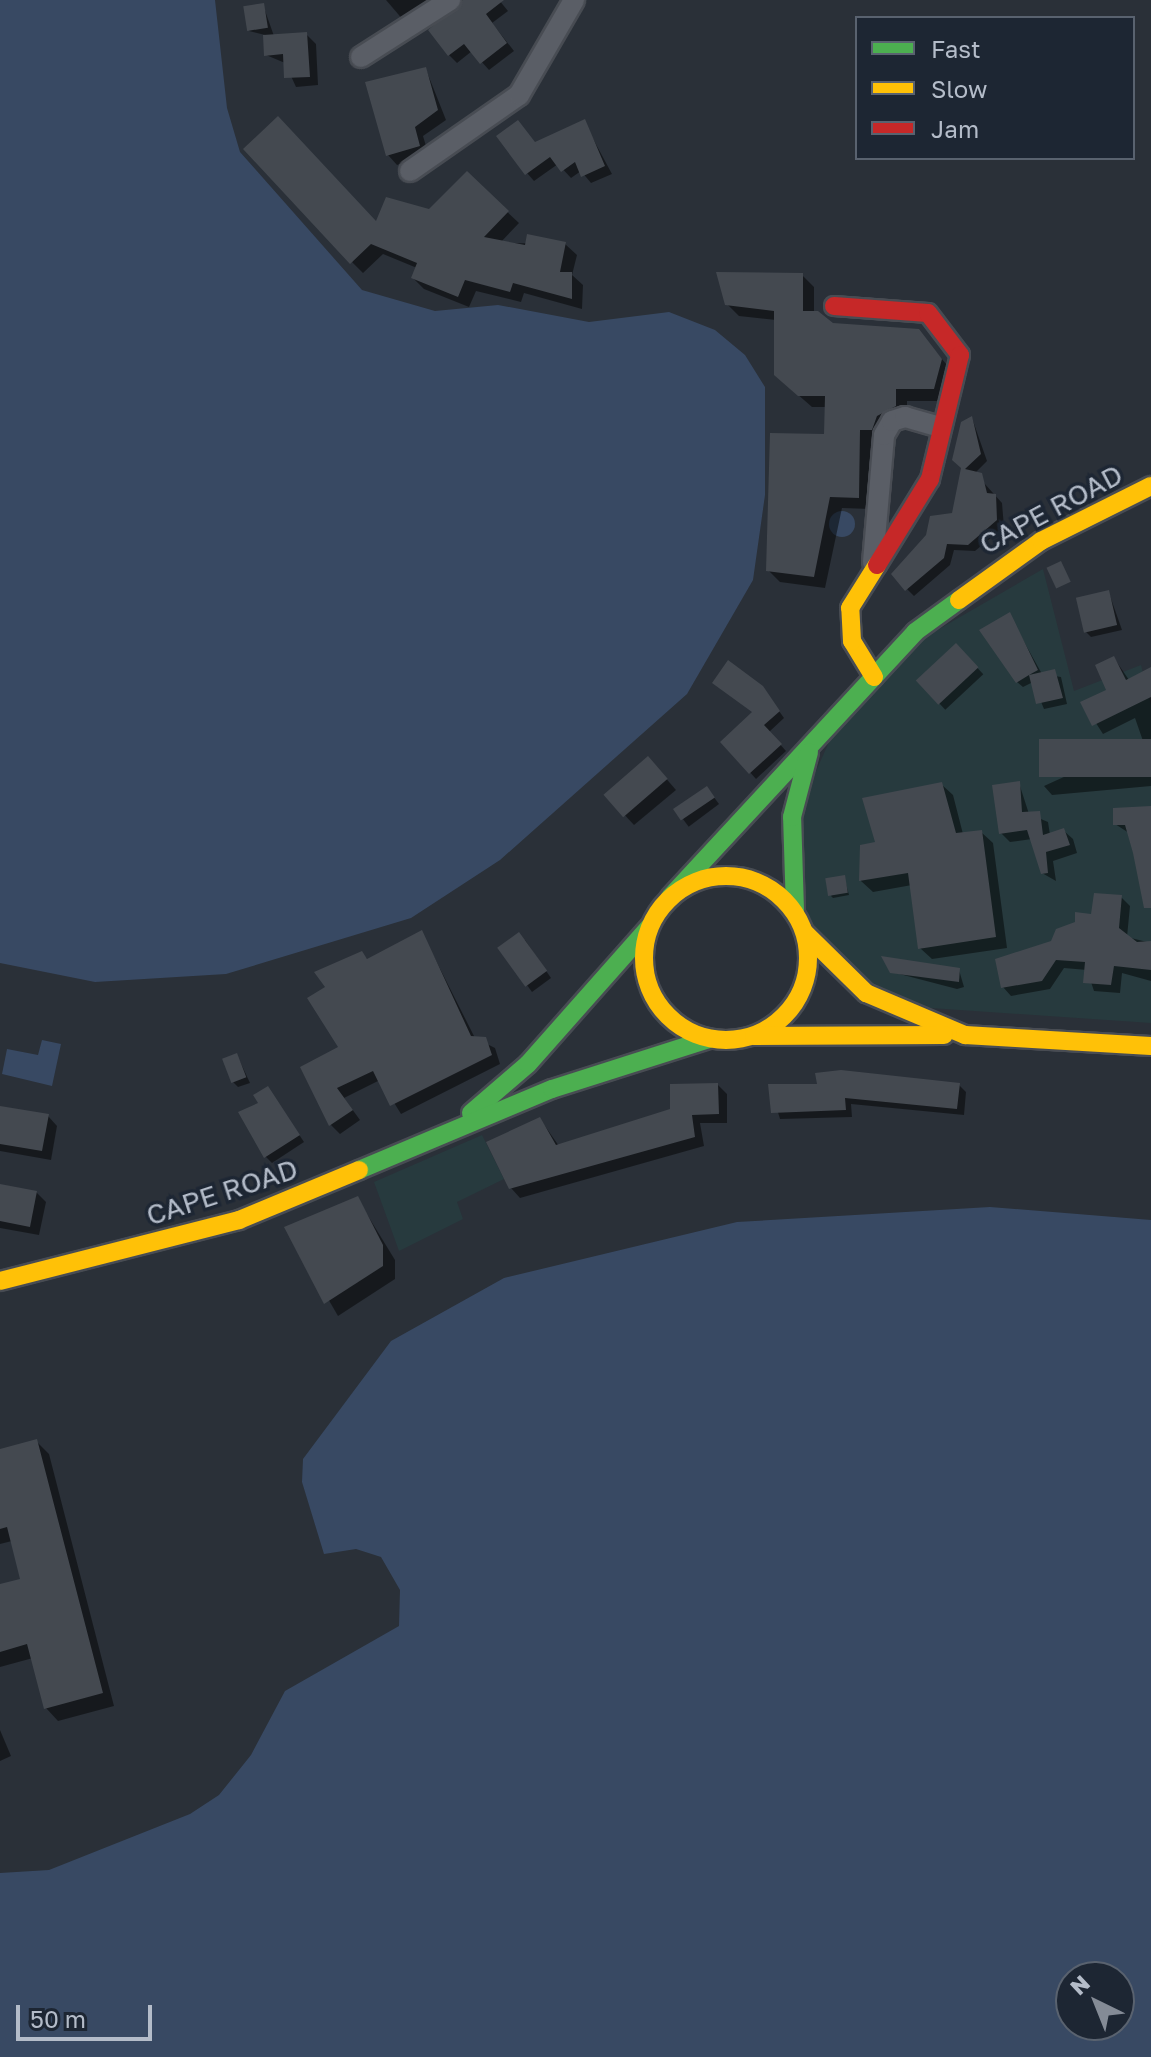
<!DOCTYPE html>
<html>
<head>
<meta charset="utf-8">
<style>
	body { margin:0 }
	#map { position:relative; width:1151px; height:2057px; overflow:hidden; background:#2a3038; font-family:"Golos Text",sans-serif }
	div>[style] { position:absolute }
	.green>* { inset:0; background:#273a3e }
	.water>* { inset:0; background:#384963 }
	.round { border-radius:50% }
	.shadow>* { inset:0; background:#0007; transform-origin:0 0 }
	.building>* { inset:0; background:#444950; transform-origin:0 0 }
	.roads { filter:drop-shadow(2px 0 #484c53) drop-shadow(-2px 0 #484c53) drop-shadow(0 2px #484c53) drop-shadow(0 -2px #484c53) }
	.street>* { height:20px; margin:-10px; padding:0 10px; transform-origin:10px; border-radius:10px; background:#5a5e66 }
	.fast>* { height:18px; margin:-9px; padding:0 9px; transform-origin:9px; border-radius:9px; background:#4caf50 }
	.slow>* { height:18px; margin:-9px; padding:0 9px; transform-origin:9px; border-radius:9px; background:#ffc107 }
	.slow>.ring { margin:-9px; padding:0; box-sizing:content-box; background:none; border:18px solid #ffc107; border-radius:50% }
	.jam>* { height:18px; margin:-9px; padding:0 9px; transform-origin:9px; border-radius:9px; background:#c62828 }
	span { translate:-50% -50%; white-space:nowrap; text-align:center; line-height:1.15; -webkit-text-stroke:7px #1d2633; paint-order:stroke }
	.street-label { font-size:28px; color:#b4bcc9 }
	.legend { position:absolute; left:855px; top:16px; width:280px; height:144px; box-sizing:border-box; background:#1d2633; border:2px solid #59626f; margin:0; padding:10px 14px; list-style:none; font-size:24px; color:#b4bcc9 }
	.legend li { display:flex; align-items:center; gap:16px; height:40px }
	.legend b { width:40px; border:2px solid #59626f }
	.north { position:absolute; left:1055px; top:1961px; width:80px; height:80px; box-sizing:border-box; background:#1d2633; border:2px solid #59626f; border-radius:50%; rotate:317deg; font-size:22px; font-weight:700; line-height:32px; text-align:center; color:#b4bcc9 }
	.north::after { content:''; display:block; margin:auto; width:28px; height:36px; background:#848b96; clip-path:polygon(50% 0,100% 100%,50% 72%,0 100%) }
	.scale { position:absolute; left:16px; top:2005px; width:136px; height:36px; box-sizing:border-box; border:4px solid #b4bcc9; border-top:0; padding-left:10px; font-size:24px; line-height:28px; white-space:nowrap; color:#b4bcc9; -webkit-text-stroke:6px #1d2633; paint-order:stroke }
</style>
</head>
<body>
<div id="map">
	<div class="green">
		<i style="clip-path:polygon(1043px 569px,1074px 691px,1141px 665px,1151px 705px,1151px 1023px,873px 1004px,802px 915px,798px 811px,834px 731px,915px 643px)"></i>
		<i style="clip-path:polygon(482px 1135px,504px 1179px,457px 1202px,463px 1219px,399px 1251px,374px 1182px)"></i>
	</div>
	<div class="water">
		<i style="clip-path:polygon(0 0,215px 0,227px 108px,240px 152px,362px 290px,435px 311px,498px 305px,589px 322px,669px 312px,715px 330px,745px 355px,765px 387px,765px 495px,753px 580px,687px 694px,500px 860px,411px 918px,226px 974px,95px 982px,0 963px)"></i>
		<i class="round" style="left:829px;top:511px;width:26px;height:26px"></i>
		<i style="clip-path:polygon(42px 1040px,61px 1044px,52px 1086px,2px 1074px,7px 1049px,38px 1055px)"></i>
		<i style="clip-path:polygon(evenodd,990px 1207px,1151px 1220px,1151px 2057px,0 2057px,0 1873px,49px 1870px,190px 1814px,219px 1795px,251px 1755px,285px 1691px,399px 1626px,400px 1590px,381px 1557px,356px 1549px,324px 1554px,302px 1482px,303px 1459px,391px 1341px,504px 1278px,737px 1222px,990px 1207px,1119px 1977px,1119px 2025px,1071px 2025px,1071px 1977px,1119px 1977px)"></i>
	</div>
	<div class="shadow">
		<i style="clip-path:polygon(386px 0,431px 0,436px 7px,404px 21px)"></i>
		<i style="clip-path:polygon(470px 0,499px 0,508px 11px,492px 23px,514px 51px,489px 70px,472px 51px,457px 63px,449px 55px)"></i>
		<i style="clip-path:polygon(263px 5px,274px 36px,306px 34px,316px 44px,318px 85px,296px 87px,285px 63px,266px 55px,265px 35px,249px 31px)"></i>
		<i style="clip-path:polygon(425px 67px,446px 120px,423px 136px,429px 156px,397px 165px,388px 155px)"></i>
		<i style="clip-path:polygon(584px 122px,612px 174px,591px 183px,581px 171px,571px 178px,558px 164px,534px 181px,527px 173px,536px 144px)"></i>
		<i style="clip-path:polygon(467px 174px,519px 223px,500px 243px,565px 244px,577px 255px,572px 275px,583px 285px,582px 309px,524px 293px,521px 302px,476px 291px,469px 307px,424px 289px,413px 278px,417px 268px,383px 254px,363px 273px,352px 262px,377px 224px,429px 212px)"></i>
		<i style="clip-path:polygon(802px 275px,814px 287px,814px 313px,832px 325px,918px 331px,953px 372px,946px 401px,907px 401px,907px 418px,884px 441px,871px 441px,870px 509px,842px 508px,825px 588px,780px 582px,768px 570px,826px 436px,827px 407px,812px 407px,788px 386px,776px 320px,739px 316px,727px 304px)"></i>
		<i style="clip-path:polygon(972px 418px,987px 461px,975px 473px,1002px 503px,1004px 527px,975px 551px,954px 550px,950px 565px,914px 596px,907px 589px,954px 515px)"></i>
		<i style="clip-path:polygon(1109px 593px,1122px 630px,1091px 637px,1085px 631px)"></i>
		<i style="clip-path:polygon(1009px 615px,1042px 674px,1061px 677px,1067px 704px,1044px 709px,1033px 682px,1023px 687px,1017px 682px)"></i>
		<i style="left:956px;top:645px;width:40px;height:52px;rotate:47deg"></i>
		<i style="clip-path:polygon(1114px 658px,1129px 680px,1151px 673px,1151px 786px,1052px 795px,1044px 786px,1143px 741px,1135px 718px,1103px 734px,1083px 703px,1109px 690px)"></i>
		<i style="clip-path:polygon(762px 687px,784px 718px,769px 732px,786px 751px,756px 779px,723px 742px,754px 713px)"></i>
		<i style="clip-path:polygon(657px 768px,676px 790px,634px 825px,606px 795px)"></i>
		<i style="clip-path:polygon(1019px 783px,1029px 814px,1048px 822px,1050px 835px,1064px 831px,1073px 839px,1077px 853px,1053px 861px,1056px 881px,1042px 873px,1032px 839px,1010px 842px,1001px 833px)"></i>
		<i style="clip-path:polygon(941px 784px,953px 795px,963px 834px,981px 832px,993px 843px,1007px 948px,932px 959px,920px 948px,912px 885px,873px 892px,861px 881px,862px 846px,877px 843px)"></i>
		<i style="left:707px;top:788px;width:20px;height:38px;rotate:53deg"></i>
		<i style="clip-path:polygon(1151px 808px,1151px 891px,1129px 833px,1115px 824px)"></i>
		<i style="clip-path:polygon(844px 877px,849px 895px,833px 898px,831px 896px)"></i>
		<i style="clip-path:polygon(1121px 897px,1130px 906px,1127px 937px,1151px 943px,1151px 981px,1122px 973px,1120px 993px,1094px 991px,1087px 970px,1064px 968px,1050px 989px,1011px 996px,1003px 987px)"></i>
		<i style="clip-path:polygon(422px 933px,475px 1038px,495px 1048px,500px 1064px,401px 1114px,380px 1080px,344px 1098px,360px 1120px,340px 1134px,331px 1125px,341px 1048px,328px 987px,361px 953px,369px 961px)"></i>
		<i style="clip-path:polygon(525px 940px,551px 978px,532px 992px,500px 948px)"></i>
		<i style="clip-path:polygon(959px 970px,964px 987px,957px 989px,892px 972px)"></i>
		<i style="clip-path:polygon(237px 1055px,250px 1083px,238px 1087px,232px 1081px)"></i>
		<i style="clip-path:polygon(718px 1085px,727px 1094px,727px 1123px,700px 1123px,704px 1146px,520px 1198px,511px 1188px,540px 1119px,559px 1146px,672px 1111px)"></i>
		<i style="clip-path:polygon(959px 1085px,966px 1092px,964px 1115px,851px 1104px,852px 1117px,780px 1119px,770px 1086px)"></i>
		<i style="clip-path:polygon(268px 1088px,304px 1142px,272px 1163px,266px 1157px)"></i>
		<i style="clip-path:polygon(0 1108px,48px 1116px,57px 1126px,51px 1160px,0 1151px)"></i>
		<i style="clip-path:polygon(0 1186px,36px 1192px,46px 1202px,39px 1235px,0 1228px)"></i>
		<i style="clip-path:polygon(357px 1198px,395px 1260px,395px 1279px,338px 1316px,287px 1228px)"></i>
		<i style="clip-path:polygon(36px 1441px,49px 1454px,114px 1706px,58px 1721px,46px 1708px,33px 1658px,0 1667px,0 1586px,22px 1580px,12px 1541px,0 1544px,0 1451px)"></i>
		<i style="clip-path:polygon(0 1730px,11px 1756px,0 1761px)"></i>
	</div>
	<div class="building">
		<i style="clip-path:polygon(463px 0,504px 0,486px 14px,507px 43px,480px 64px,464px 44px,448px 56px,428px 30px)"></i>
		<i style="left:264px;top:3px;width:25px;height:21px;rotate:81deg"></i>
		<i style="clip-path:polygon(307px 32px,310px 77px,284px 78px,283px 54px,264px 56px,263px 35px)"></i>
		<i style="clip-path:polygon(426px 67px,438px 110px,415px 127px,420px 146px,386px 156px,365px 82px)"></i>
		<i style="clip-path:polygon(278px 116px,376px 221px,386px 197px,429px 209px,467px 171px,509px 211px,484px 237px,525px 245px,527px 234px,566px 242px,560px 272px,572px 272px,572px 299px,513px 283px,510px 292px,465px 280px,458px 297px,411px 278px,417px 263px,371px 244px,350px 264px,243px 149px)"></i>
		<i style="clip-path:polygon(585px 119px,605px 166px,581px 177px,575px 162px,561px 172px,550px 157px,525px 175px,496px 136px,518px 120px,535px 142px)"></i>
		<i style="clip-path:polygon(716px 272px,803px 273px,803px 311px,818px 311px,833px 323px,919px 329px,942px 359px,934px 389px,896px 389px,896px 406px,877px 416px,872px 430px,860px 430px,859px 498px,830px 497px,814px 577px,766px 571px,770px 433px,824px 434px,825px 396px,798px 396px,774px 375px,774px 311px,725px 305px)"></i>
		<i style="clip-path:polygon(972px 416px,981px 454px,965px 469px,982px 473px,987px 493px,996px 494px,997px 520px,968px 545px,947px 544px,944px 558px,905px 591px,891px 574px,926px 535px,930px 516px,952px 513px,961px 468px,952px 460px,961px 422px)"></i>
		<i style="left:1061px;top:561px;width:23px;height:16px;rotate:65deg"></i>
		<i style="left:1109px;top:590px;width:36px;height:34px;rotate:77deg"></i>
		<i style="clip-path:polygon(1010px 612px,1038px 670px,1029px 675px,1055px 669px,1063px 698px,1036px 704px,1029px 675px,1016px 683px,979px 630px)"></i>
		<i style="left:956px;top:643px;width:33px;height:55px;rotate:47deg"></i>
		<i style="clip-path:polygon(1114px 656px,1126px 680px,1151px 667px,1151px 697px,1092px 726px,1080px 702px,1106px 690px,1095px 665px)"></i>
		<i style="clip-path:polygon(728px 660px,763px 686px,780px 711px,764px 725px,782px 744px,749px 774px,720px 742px,752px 712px,712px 683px)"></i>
		<i style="left:1151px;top:739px;width:38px;height:112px;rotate:90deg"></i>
		<i style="left:648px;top:756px;width:30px;height:59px;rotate:49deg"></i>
		<i style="clip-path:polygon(1020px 781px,1022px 812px,1040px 811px,1043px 835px,1064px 828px,1070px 845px,1046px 852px,1048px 873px,1041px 874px,1027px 830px,999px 834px,992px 785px)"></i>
		<i style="clip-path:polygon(942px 782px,956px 833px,982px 830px,996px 937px,918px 949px,908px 873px,859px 881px,860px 845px,875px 842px,862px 798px)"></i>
		<i style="left:707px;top:786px;width:14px;height:41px;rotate:56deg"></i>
		<i style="clip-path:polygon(1151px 806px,1151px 908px,1144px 908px,1133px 853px,1125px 825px,1113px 825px,1113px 808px)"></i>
		<i style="left:845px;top:875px;width:18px;height:20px;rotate:81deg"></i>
		<i style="clip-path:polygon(1094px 893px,1122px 895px,1119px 928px,1137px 942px,1151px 941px,1151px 970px,1114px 966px,1111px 985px,1083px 983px,1085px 962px,1056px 960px,1042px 981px,1001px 988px,995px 959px,1051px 941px,1056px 929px,1075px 922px,1075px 912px,1091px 914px)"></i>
		<i style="clip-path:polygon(422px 930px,471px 1036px,486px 1037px,492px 1055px,390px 1106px,373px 1071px,337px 1088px,353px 1110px,329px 1126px,300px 1067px,338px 1047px,307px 998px,325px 987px,314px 972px,362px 951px,367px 959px)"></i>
		<i style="left:519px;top:932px;width:48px;height:27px;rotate:54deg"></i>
		<i style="clip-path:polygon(881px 956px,960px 968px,959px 982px,890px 973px)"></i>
		<i style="left:237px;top:1053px;width:26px;height:16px;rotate:69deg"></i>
		<i style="clip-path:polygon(841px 1070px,960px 1083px,957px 1109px,845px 1098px,846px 1110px,771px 1113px,768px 1084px,817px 1084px,815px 1073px)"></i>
		<i style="clip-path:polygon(718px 1083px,719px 1114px,692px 1115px,695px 1137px,509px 1189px,486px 1142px,540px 1117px,556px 1145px,670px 1109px,670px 1084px)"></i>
		<i style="clip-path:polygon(268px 1086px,300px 1135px,264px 1158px,238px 1112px,258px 1103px,253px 1095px)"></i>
		<i style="clip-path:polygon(0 1106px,49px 1114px,42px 1151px,0 1144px)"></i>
		<i style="clip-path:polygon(0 1184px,37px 1191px,30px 1227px,0 1221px)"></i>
		<i style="clip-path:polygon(358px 1196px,383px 1245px,383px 1266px,324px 1304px,284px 1227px)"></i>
		<i style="clip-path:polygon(37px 1439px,103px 1693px,44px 1709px,27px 1644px,0 1652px,0 1584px,20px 1579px,7px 1527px,0 1529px,0 1449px)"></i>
	</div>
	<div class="roads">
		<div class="street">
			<i style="left:361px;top:57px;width:106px;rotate:-32.6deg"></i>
			<i style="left:410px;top:171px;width:133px;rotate:-34.9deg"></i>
			<i style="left:519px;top:95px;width:110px;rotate:-59.9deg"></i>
			<i style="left:873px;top:562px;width:127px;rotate:-85deg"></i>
			<i style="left:884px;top:435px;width:16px;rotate:-60deg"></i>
			<i style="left:892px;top:421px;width:14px;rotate:-17deg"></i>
			<i style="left:905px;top:417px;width:36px;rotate:16deg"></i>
		</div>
		<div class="fast">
			<i style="left:670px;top:897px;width:361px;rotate:-47.2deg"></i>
			<i style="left:915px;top:632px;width:54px;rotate:-36deg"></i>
			<i style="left:795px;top:910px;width:93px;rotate:-91.8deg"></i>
			<i style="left:792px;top:817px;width:67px;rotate:-75.3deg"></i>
			<i style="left:471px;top:1113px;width:75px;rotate:-40.7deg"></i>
			<i style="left:528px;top:1064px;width:183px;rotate:-48.5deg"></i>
			<i style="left:359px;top:1170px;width:209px;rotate:-22.8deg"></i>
			<i style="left:552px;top:1089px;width:165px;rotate:-17.7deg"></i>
		</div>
		<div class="slow">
			<i style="left:959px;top:600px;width:101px;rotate:-35.7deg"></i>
			<i style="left:1041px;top:541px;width:123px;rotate:-26.6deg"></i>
			<i style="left:874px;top:677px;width:42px;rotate:-121.4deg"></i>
			<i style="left:852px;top:641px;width:33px;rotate:-93deg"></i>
			<i style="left:850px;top:608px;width:51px;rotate:-57.9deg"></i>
			<i class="ring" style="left:644px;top:876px;width:146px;height:146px"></i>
			<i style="left:805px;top:933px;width:86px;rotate:44.5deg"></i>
			<i style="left:866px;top:993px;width:108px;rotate:23deg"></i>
			<i style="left:965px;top:1035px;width:186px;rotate:3.4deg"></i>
			<i style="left:754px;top:1036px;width:190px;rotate:-0.3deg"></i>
			<i style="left:0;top:1281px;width:247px;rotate:-14.3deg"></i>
			<i style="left:239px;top:1220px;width:130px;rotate:-22.6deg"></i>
		</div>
		<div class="jam">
			<i style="left:834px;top:306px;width:94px;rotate:4.3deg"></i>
			<i style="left:928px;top:313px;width:53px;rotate:52.7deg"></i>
			<i style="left:960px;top:355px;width:128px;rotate:103.6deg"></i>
			<i style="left:930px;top:479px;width:101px;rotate:121.6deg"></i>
		</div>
	</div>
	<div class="street-label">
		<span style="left:1051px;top:509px;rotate:-28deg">CAPE ROAD</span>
		<span style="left:222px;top:1192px;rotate:-18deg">CAPE ROAD</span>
	</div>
	<ul class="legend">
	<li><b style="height:10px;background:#4caf50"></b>Fast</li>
	<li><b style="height:10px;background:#ffc107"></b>Slow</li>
	<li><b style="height:10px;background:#c62828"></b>Jam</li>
	</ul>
	<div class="north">N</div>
	<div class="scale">50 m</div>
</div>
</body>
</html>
